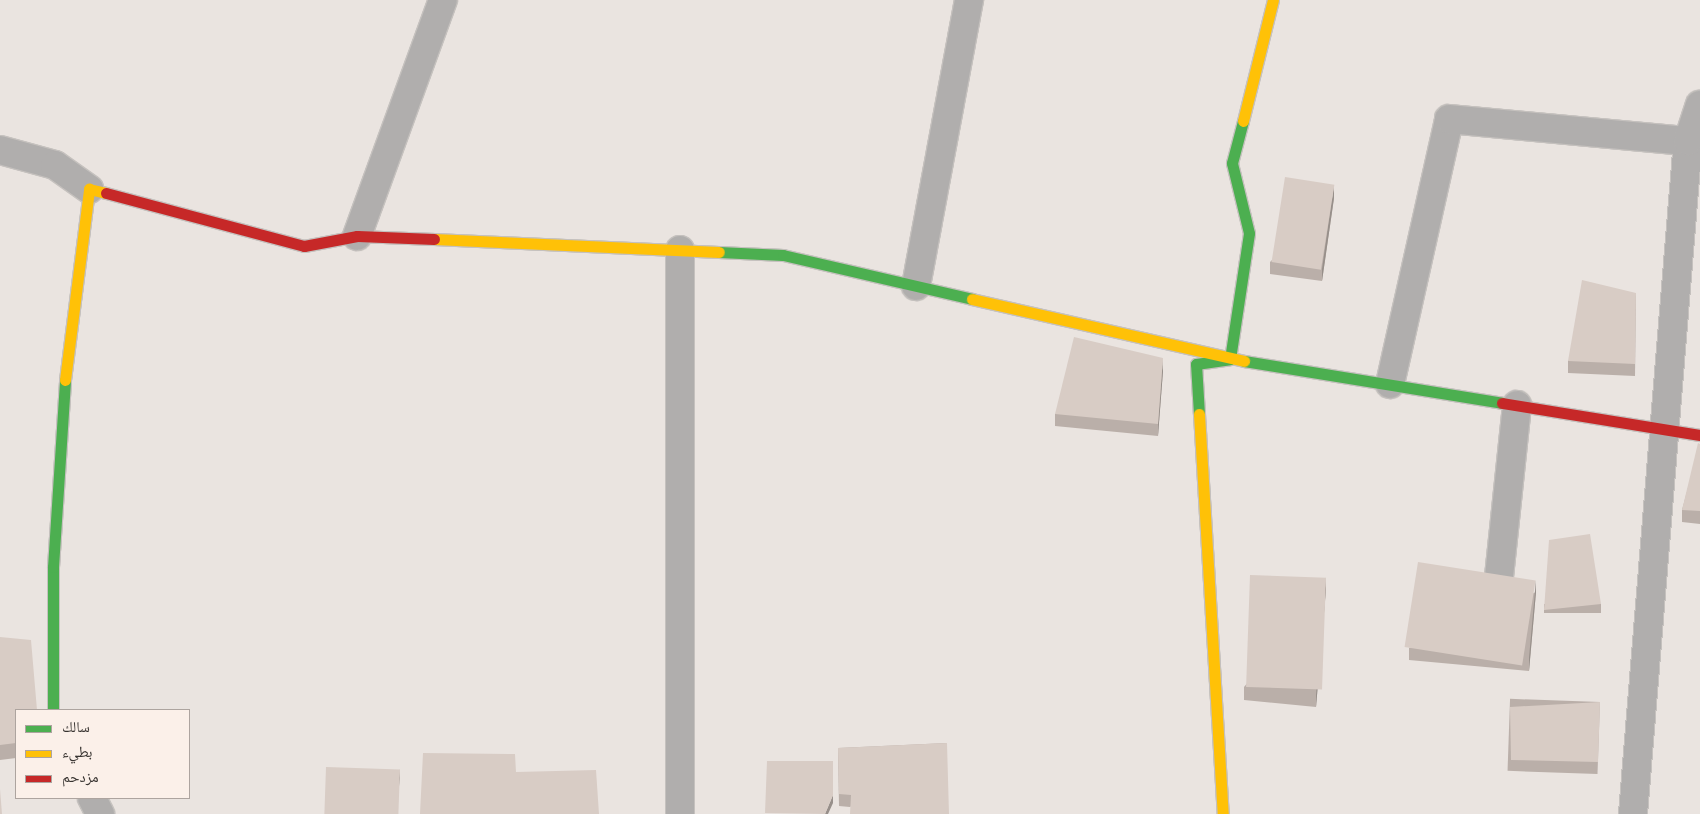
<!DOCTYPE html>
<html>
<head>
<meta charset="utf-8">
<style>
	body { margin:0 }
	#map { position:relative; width:1700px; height:814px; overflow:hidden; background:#eae4e0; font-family:"Sofia Sans Condensed","Noto Naskh Arabic",sans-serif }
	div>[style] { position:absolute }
	.roads { filter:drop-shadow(1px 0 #c5c1be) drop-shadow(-1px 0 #c5c1be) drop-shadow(0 1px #c5c1be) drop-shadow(0 -1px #c5c1be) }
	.street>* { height:28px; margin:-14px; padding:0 14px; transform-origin:14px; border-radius:14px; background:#b0aead }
	.fast>* { height:11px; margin:-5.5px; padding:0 5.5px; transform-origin:5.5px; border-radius:5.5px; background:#4caf50 }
	.slow>* { height:11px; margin:-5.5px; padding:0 5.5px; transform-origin:5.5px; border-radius:5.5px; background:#ffc107 }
	.jam>* { height:11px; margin:-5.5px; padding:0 5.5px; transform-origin:5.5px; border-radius:5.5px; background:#c62828 }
	.wall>* { inset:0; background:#baafa9; transform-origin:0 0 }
	.shaded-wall>* { inset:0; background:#978f8a }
	.building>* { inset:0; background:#d8ccc5; transform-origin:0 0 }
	span { translate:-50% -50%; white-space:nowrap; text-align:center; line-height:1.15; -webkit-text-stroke:5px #fbf0e9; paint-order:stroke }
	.legend { position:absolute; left:15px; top:709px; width:175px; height:90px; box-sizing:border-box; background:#fbf0e9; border:1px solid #ada49f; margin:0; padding:6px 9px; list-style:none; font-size:15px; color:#373330 }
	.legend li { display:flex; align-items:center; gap:10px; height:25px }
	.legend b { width:25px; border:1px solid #ada49f }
</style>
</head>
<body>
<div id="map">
	<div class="roads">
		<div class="street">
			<i style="left:0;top:150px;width:57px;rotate:15.3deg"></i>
			<i style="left:55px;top:165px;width:42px;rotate:35.2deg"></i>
			<i style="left:357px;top:236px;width:251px;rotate:-70deg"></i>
			<i style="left:916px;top:286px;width:291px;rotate:-79.5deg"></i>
			<i style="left:1390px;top:384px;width:271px;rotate:-77.4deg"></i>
			<i style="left:1449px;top:119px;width:240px;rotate:5.3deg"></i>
			<i style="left:1498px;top:586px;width:182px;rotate:-84deg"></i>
			<i style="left:92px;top:798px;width:18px;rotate:63deg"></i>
			<i style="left:680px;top:814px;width:564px;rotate:-90deg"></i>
			<i style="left:1633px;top:814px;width:675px;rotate:-85.33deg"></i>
			<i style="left:1688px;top:141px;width:38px;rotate:-72deg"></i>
		</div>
		<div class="fast">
			<i style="left:719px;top:252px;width:64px;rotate:2.7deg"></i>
			<i style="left:783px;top:255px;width:194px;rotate:13.1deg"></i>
			<i style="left:1244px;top:361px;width:261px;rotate:9.2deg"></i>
			<i style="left:1199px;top:414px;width:50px;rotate:-93.4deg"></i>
			<i style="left:1196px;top:364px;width:34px;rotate:-8deg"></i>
			<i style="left:1230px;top:359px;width:127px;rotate:-81.4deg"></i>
			<i style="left:1249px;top:233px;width:72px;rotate:-103.7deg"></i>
			<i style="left:1232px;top:163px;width:43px;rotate:-75.3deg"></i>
			<i style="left:53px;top:710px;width:143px;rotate:-90deg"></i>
			<i style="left:53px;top:567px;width:187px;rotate:-86.3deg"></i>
		</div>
		<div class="slow">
			<i style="left:1243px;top:121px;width:125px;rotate:-76.1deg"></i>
			<i style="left:434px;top:239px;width:285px;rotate:2.6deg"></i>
			<i style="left:972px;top:299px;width:279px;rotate:12.8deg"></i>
			<i style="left:65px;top:380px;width:193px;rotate:-82.8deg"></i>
			<i style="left:89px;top:189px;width:17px;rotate:13deg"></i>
			<i style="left:1199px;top:414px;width:401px;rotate:86.6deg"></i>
		</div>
		<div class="jam">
			<i style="left:106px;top:193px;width:205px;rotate:15deg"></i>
			<i style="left:304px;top:246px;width:54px;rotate:-10.7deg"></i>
			<i style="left:357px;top:236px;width:77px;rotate:2.2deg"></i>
			<i style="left:1502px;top:403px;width:201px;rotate:9.2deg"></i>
		</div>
	</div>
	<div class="wall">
		<i style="clip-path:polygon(1334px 198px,1322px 281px,1270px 274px,1270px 262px)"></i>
		<i style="clip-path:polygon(1636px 293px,1635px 376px,1568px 373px,1568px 361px)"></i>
		<i style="clip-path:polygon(1163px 371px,1158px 436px,1055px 426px,1055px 414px)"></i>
		<i style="clip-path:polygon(1700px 444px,1700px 524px,1682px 522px,1682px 510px)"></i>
		<i style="clip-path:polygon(1326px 589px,1316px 707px,1244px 700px,1244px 687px)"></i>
		<i style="clip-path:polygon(1536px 592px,1529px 671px,1409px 660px,1409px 648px)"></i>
		<i style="left:1601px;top:604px;width:9px;height:57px;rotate:90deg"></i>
		<i style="clip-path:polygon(0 637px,16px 710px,16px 758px,0 760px)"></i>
		<i style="left:1600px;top:702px;width:72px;height:90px;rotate:92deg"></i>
		<i style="clip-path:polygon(947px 743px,850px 807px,839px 806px,838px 748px)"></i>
	</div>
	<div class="shaded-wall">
		<i style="clip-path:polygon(1334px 185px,1334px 198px,1322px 281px,1322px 269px)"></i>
		<i style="clip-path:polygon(1163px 358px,1163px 371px,1158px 436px,1158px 424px)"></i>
		<i style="clip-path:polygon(1326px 577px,1326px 589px,1316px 707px,1316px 695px)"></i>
		<i style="clip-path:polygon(1536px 580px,1536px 592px,1529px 671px,1529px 658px)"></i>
		<i style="clip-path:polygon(400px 769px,400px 777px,396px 814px,395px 814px)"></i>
		<i style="clip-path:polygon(833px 795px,833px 803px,828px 814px,825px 814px)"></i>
	</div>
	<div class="building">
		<i style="left:1285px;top:177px;width:50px;height:86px;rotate:9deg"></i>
		<i style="clip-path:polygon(1582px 280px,1636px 293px,1635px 364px,1568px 361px)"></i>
		<i style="clip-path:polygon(1074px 337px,1163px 358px,1158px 424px,1055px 414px)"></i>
		<i style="clip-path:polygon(1698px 443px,1700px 444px,1700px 511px,1682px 510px)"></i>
		<i style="clip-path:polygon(1590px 534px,1601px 604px,1544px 610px,1549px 540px)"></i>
		<i style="left:1418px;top:562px;width:119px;height:86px;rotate:9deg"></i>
		<i style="left:1250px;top:575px;width:76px;height:112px;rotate:2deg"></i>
		<i style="clip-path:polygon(0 637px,31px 640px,37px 710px,16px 710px,16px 743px,0 745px)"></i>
		<i style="clip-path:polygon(1600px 702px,1598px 762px,1511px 760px,1510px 707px)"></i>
		<i style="clip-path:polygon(947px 743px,949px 814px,850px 814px,851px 795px,839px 794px,838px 748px)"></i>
		<i style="clip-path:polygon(423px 753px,515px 754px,516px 772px,596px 770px,599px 814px,420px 814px)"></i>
		<i style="clip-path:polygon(767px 761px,833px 761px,833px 795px,825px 814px,765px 813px)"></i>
		<i style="left:326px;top:767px;width:74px;height:47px;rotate:2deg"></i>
		<i style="clip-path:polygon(0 789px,2px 814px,0 814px)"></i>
	</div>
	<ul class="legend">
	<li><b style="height:6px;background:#4caf50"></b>سالك</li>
	<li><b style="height:6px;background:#ffc107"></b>بطيء</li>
	<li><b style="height:6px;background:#c62828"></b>مزدحم</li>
	</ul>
</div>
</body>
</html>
